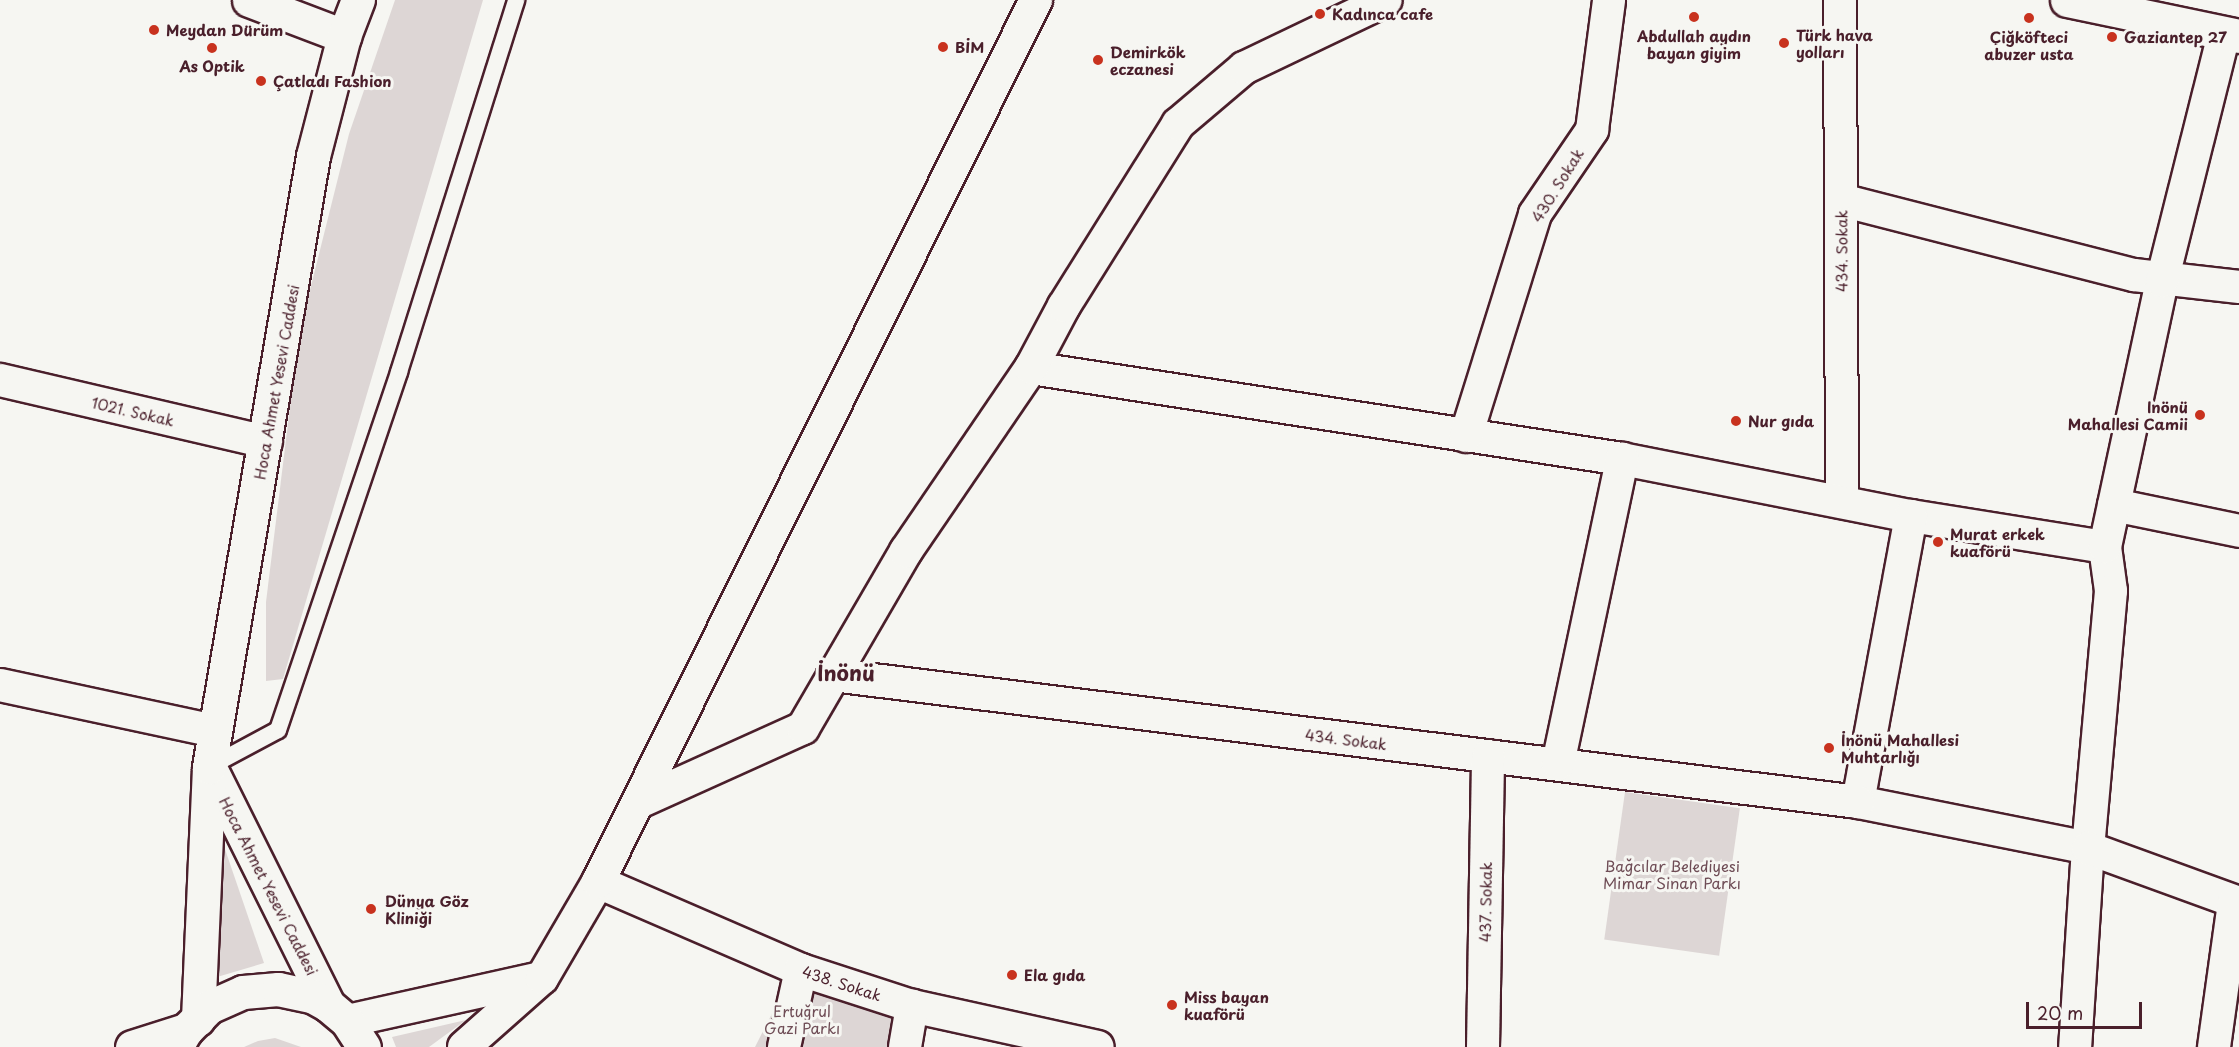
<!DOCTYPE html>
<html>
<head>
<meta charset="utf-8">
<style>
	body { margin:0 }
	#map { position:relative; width:2239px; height:1047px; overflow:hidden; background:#f6f6f2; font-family:"Playpen Sans",sans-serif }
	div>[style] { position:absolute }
	.green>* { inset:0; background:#ddd6d5; transform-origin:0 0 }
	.roads { filter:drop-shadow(2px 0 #4a1f2b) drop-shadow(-2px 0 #4a1f2b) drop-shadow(0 2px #4a1f2b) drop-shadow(0 -2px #4a1f2b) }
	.lane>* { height:16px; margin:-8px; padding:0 8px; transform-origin:8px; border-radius:8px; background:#f6f6f2 }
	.street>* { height:32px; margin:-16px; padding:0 16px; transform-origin:16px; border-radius:16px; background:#f6f6f2 }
	.secondary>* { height:33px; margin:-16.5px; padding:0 16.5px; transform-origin:16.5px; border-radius:16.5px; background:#f6f6f2 }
	.dots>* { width:16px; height:16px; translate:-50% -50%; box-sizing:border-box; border:3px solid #f6f6f2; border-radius:50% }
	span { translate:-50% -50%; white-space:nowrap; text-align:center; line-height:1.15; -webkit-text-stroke:6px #f6f6f2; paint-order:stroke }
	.poi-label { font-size:15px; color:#4a1f2b; font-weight:700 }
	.left { translate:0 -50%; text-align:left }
	.right { translate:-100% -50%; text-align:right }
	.street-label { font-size:15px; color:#4a1f2b }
	.park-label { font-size:15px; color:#6f4d56 }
	.district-label { font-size:21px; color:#4a1f2b; font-weight:700 }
	.scale { position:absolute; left:2026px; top:1002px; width:116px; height:27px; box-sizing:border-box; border:3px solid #4a1f2b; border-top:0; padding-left:8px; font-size:18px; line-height:21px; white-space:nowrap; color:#4a1f2b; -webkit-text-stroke:4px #f6f6f2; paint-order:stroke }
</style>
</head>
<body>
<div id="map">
	<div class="green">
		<i style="clip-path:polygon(395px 0,483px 0,283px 679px,266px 681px,266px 602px,299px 334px,349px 134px)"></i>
		<i style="left:1625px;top:792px;width:116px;height:149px;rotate:8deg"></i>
		<i style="clip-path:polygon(215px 820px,264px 963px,207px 980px)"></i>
		<i style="clip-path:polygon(786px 986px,926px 1017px,920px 1047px,755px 1047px)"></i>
		<i style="clip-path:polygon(466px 1020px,429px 1047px,396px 1047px,392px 1037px)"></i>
		<i style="clip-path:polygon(275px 1038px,301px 1047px,244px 1047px,258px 1041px)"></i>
	</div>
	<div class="roads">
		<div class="lane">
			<i style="left:209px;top:767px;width:78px;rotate:-28.2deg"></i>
			<i style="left:278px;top:730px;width:378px;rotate:-71.3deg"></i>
			<i style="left:399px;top:372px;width:390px;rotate:-72.5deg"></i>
		</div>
		<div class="street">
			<i style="left:1840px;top:0;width:502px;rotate:89.77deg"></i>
			<i style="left:1841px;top:200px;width:302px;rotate:14.4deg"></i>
			<i style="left:2134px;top:275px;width:106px;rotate:6.5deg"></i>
			<i style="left:1031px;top:368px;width:598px;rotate:8.75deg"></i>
			<i style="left:1622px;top:459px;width:295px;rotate:11.2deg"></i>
			<i style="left:1911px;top:516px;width:196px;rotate:9.1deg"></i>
			<i style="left:2105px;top:547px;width:44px;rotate:82.2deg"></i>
			<i style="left:2111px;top:591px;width:258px;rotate:95.1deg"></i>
			<i style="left:2088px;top:848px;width:199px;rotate:93.7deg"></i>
			<i style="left:0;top:380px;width:273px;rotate:13.1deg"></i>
			<i style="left:1466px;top:436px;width:232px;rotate:-72.7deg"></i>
			<i style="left:1535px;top:214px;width:102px;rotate:-55.8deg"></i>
			<i style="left:1592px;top:130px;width:131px;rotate:-82.5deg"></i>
			<i style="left:2114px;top:505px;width:128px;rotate:11.7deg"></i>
			<i style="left:1911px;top:516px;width:291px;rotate:100.5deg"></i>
			<i style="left:1858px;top:802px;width:235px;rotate:11.3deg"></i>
			<i style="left:2088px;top:848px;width:161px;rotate:20deg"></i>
			<i style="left:2105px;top:547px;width:272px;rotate:-77.9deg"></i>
			<i style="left:2162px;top:281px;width:255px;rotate:-75.9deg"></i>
			<i style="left:833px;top:675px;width:1033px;rotate:7.06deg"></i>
			<i style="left:0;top:685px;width:220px;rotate:12.1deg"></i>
			<i style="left:1558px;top:764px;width:312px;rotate:-78.1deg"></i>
			<i style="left:639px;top:802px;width:180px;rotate:-24.3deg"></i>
			<i style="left:803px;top:728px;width:205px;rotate:-59.8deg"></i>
			<i style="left:906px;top:551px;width:222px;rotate:-55.7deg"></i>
			<i style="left:1031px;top:368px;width:70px;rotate:-62deg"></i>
			<i style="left:1064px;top:306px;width:215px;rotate:-57.9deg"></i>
			<i style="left:1178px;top:124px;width:87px;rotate:-40.3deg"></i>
			<i style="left:1244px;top:68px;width:157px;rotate:-25.6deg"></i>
			<i style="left:598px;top:882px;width:221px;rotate:23.4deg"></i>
			<i style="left:801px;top:970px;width:117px;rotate:18deg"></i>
			<i style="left:912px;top:1006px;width:190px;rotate:12.4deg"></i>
			<i style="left:347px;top:1021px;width:199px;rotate:-12.5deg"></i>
			<i style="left:464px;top:1047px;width:104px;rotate:-41.5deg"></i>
			<i style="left:542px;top:978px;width:111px;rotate:-59.7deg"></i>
			<i style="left:598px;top:882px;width:985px;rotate:-63.59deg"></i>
			<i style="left:784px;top:1047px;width:79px;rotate:-77.6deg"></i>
			<i style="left:905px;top:1047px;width:42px;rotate:-80.3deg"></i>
			<i style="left:1483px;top:1047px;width:291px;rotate:-89deg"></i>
			<i style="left:2214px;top:1047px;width:146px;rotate:-82.1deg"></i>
		</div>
		<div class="secondary">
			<i style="left:249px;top:0;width:102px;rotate:20.8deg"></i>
			<i style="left:2067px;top:0;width:176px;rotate:11.8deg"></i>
			<i style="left:210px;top:768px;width:265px;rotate:63.5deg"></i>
			<i style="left:198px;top:1019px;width:252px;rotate:-87.5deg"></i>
			<i style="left:209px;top:767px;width:620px;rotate:-80.34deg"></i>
			<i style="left:313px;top:156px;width:124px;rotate:-75.5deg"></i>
			<i style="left:344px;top:36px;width:39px;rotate:-69deg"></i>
			<i style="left:132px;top:1047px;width:57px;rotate:-17.5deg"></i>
			<i style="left:176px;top:1047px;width:20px;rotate:-60deg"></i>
			<i style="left:186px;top:1030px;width:33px;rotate:-45deg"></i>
			<i style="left:209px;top:1007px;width:37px;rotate:-24deg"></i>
			<i style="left:243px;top:992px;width:35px;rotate:-5deg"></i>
			<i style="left:278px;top:989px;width:35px;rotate:12deg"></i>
			<i style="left:312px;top:996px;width:18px;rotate:29deg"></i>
			<i style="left:328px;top:1005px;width:25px;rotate:40deg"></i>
			<i style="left:347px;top:1021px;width:31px;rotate:57deg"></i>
		</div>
	</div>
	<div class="dots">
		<i style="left:1320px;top:14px;background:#c8321e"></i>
		<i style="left:1694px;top:17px;background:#c8321e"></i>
		<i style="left:2029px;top:18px;background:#c8321e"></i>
		<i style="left:154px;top:30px;background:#c8321e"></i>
		<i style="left:2112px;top:37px;background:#c8321e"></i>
		<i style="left:1784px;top:43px;background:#c8321e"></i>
		<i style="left:943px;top:47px;background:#c8321e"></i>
		<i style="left:212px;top:48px;background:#c8321e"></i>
		<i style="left:1098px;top:60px;background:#c8321e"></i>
		<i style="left:261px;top:81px;background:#c8321e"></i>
		<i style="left:2200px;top:415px;background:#c8321e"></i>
		<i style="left:1736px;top:421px;background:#c8321e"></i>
		<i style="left:1938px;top:542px;background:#c8321e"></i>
		<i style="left:1829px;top:748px;background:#c8321e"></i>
		<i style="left:371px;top:909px;background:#c8321e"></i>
		<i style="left:1012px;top:975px;background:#c8321e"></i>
		<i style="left:1172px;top:1005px;background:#c8321e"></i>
	</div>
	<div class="poi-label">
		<span class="left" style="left:1332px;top:14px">Kadınca cafe</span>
		<span class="left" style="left:166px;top:30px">Meydan Dürüm</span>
		<span class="left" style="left:1796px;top:43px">Türk hava<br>yolları</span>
		<span style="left:1694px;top:44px">Abdullah aydın<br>bayan giyim</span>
		<span style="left:2029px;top:45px">Çiğköfteci<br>abuzer usta</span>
		<span class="left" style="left:2124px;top:37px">Gaziantep 27</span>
		<span class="left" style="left:955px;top:47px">BİM</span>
		<span class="left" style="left:1110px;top:60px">Demirkök<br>eczanesi</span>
		<span style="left:212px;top:66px">As Optik</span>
		<span class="left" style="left:273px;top:81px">Çatladı Fashion</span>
		<span class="right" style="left:2188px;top:415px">Inönü<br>Mahallesi Camii</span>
		<span class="left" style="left:1748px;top:421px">Nur gıda</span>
		<span class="left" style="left:1950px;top:542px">Murat erkek<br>kuaförü</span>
		<span class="left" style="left:1841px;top:748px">İnönü Mahallesi<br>Muhtarlığı</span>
		<span class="left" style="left:385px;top:909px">Dünya Göz<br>Kliniği</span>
		<span class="left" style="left:1024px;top:975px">Ela gıda</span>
		<span class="left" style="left:1184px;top:1005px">Miss bayan<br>kuaförü</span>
	</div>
	<div class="street-label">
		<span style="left:1557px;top:185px;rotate:-58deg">430. Sokak</span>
		<span style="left:1841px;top:251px;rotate:-90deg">434. Sokak</span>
		<span style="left:276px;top:382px;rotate:-80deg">Hoca Ahmet Yesevi Caddesi</span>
		<span style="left:133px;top:411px;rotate:13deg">1021. Sokak</span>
		<span style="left:1346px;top:739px;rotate:7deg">434. Sokak</span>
		<span style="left:269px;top:886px;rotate:63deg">Hoca Ahmet Yesevi Caddesi</span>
		<span style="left:1485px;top:902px;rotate:-89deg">437. Sokak</span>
		<span style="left:842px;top:983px;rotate:18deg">438. Sokak</span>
	</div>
	<div class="park-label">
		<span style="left:1672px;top:874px">Bağcılar Belediyesi<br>Mimar Sinan Parkı</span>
		<span style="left:802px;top:1019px">Ertuğrul<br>Gazi Parkı</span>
	</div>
	<div class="district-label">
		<span style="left:846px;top:672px">İnönü</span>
	</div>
	<div class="scale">20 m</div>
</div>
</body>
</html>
